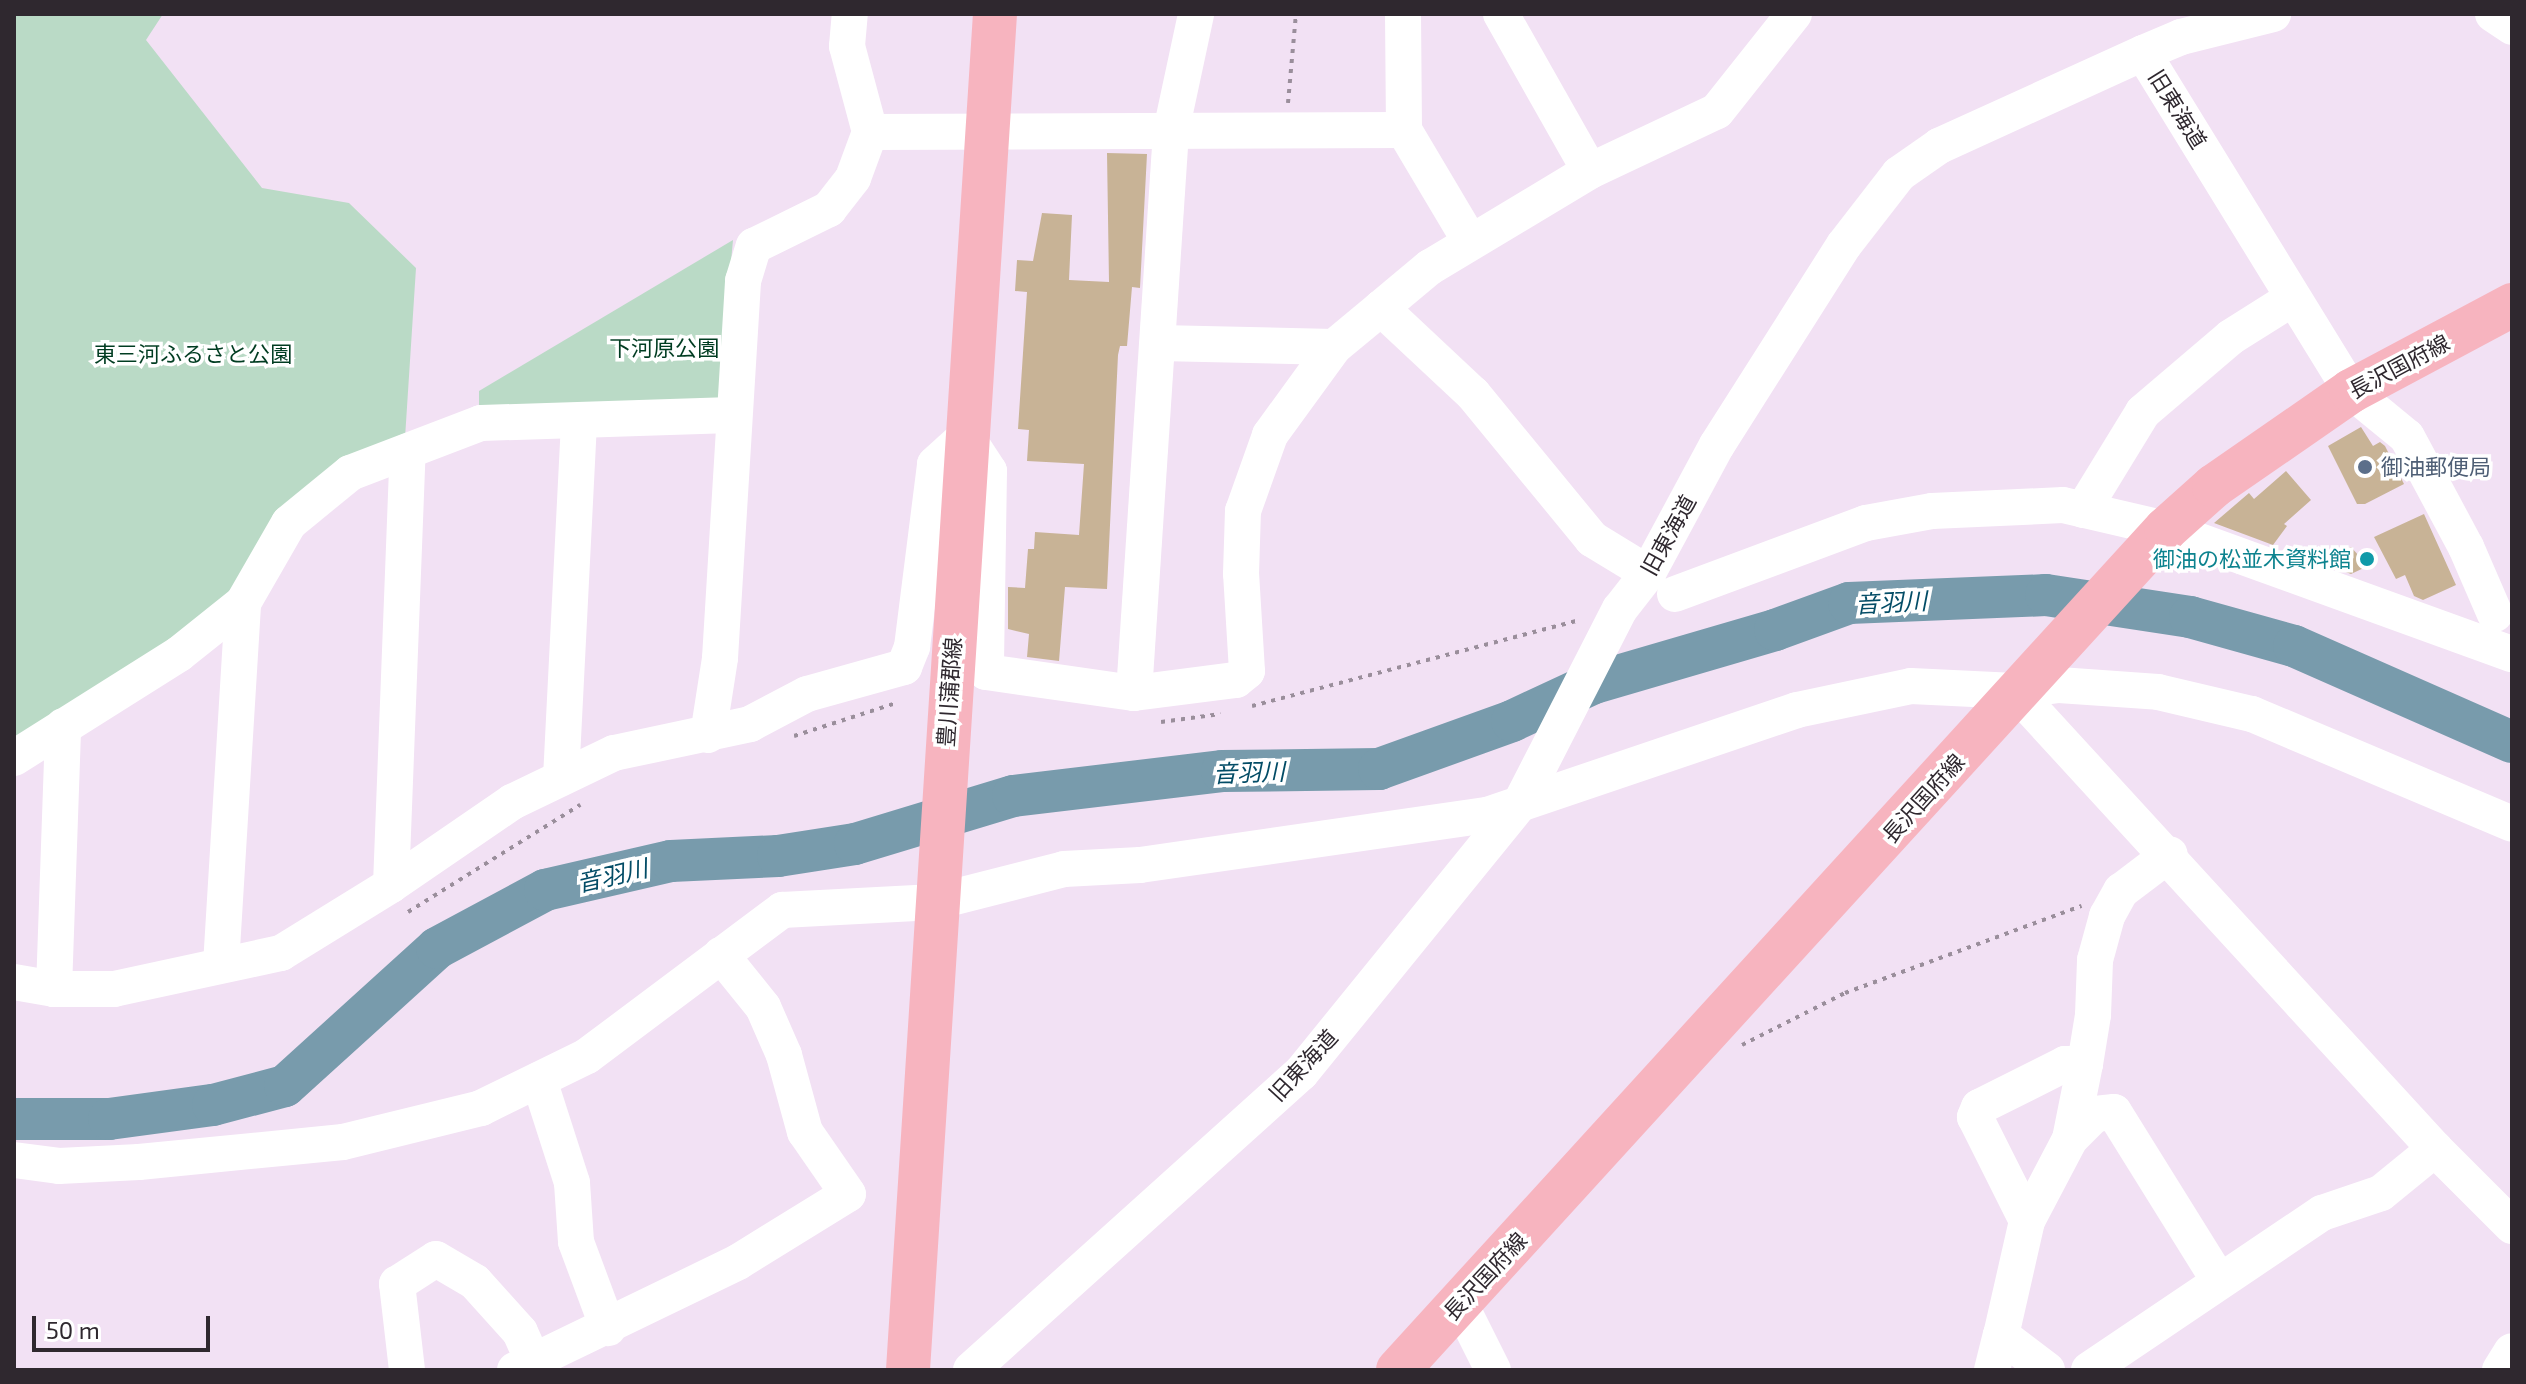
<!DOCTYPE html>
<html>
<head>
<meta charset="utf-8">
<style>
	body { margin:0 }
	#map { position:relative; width:2526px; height:1384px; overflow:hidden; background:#f2e1f4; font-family:"Exo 2","Noto Sans JP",sans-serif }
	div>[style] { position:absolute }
	.green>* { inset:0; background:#badac6 }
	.river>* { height:42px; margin:-21px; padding:0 21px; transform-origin:21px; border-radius:21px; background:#789bac }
	.building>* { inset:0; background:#c8b396 }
	.path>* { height:4px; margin-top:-2px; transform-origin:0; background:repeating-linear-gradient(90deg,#9a8e9b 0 4px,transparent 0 10px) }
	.minor>* { height:36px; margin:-18px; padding:0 18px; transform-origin:18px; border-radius:18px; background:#fff }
	.major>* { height:44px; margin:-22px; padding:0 22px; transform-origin:22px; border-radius:22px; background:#f7b4bf }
	.dots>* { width:22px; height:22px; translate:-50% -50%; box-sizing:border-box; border:4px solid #fff; border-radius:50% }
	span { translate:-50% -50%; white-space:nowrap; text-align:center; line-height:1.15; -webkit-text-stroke:7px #fff; paint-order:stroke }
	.street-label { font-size:22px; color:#2f282f }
	.park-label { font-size:22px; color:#003c21 }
	.service-label { font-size:22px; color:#4e5e75 }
	.left { translate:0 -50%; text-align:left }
	.culture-label { font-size:22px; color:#0d838f }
	.right { translate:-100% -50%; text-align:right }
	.water-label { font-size:24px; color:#034c66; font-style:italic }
	.frame { position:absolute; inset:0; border:16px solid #2f282f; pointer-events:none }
	.scale { position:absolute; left:32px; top:1316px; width:178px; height:36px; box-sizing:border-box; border:4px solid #2f282f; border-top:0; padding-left:10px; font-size:24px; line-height:28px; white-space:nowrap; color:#2f282f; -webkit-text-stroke:6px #fff; paint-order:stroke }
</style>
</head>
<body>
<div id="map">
	<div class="green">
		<i style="clip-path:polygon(14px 14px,163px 14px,146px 40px,262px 188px,349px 203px,416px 268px,405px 438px,211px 613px,14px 740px)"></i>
		<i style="clip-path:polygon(733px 240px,718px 404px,479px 412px,479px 391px)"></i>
	</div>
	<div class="river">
		<i style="left:14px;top:1119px;width:95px"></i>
		<i style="left:109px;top:1119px;width:105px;rotate:-7.7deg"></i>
		<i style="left:213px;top:1105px;width:74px;rotate:-14.8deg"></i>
		<i style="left:285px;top:1086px;width:205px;rotate:-42.2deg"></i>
		<i style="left:437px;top:948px;width:123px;rotate:-28.2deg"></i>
		<i style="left:545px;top:890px;width:129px;rotate:-13deg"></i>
		<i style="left:671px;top:861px;width:107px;rotate:-2.7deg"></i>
		<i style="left:778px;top:856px;width:78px;rotate:-8.9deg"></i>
		<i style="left:855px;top:844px;width:165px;rotate:-16.9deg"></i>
		<i style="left:1013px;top:796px;width:210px;rotate:-6.8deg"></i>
		<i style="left:1222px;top:771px;width:157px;rotate:-0.7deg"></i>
		<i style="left:1379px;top:769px;width:141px;rotate:-19.8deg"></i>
		<i style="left:1512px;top:721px;width:90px;rotate:-24.9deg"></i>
		<i style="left:1594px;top:683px;width:189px;rotate:-16.3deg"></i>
		<i style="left:1775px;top:630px;width:79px;rotate:-20deg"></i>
		<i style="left:1849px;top:603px;width:197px;rotate:-2.3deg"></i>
		<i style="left:2046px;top:595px;width:146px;rotate:8.7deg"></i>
		<i style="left:2190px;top:617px;width:108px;rotate:15.6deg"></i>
		<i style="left:2294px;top:646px;width:238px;rotate:23.8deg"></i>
	</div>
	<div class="building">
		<i style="clip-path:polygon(1107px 153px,1147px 154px,1140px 288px,1132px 287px,1127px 346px,1120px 346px,1118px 355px,1107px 589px,1065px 587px,1059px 661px,1027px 657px,1029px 634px,1008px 629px,1008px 587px,1025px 588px,1028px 549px,1034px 549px,1035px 532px,1079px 535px,1084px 464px,1027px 461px,1029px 430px,1018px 429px,1027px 292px,1015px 291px,1017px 260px,1033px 261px,1042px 213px,1072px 215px,1069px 280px,1109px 282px)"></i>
		<i style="clip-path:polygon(2361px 427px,2373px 446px,2380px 442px,2385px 446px,2404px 484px,2365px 504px,2357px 504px,2328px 446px)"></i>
		<i style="clip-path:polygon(2286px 471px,2311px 500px,2284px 524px,2287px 526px,2273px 545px,2214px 523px,2249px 493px,2254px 499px)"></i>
		<i style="clip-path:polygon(2424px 514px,2456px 585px,2423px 600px,2414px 596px,2405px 575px,2396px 579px,2374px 537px)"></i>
		<i style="clip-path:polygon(2351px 547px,2368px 566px,2351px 574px,2330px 566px,2326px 558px)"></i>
	</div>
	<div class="path">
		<i style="left:1288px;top:103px;width:89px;rotate:-84.9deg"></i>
		<i style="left:1252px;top:706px;width:339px;rotate:-14.7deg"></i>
		<i style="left:1161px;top:722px;width:60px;rotate:-7.7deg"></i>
		<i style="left:794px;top:736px;width:107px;rotate:-17.9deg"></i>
		<i style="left:408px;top:912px;width:203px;rotate:-31.9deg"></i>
		<i style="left:1742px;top:1045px;width:115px;rotate:-26.8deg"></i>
		<i style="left:1845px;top:993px;width:252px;rotate:-20.2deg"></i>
	</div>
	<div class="minor">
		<i style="left:1403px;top:14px;width:116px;rotate:89.5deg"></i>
		<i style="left:1404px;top:130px;width:129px;rotate:59.3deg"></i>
		<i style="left:1501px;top:14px;width:180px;rotate:60.5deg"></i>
		<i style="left:1590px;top:171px;width:140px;rotate:-25.3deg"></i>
		<i style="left:1717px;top:111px;width:124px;rotate:-51.6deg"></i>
		<i style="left:2493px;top:14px;width:23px;rotate:34deg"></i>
		<i style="left:2143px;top:53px;width:397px;rotate:58.4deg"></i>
		<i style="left:2351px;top:391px;width:72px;rotate:39.4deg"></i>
		<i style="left:2407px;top:437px;width:125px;rotate:61.8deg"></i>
		<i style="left:2466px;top:547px;width:73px;rotate:66.6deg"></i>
		<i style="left:870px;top:132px;width:534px;rotate:-0.21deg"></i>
		<i style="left:1590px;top:171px;width:187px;rotate:149deg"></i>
		<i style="left:1430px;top:267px;width:64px;rotate:140.1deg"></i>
		<i style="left:1381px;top:308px;width:126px;rotate:43.1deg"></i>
		<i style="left:1473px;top:394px;width:188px;rotate:50.6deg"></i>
		<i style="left:1592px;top:539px;width:66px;rotate:31.3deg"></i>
		<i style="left:1159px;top:343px;width:175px;rotate:1.3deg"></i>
		<i style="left:1334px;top:347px;width:61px;rotate:-39.7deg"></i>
		<i style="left:2083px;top:510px;width:115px;rotate:-58.5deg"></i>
		<i style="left:2143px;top:412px;width:116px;rotate:-40.4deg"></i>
		<i style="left:2231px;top:337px;width:73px;rotate:-32.2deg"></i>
		<i style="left:1675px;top:594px;width:204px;rotate:-20.4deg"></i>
		<i style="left:1866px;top:523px;width:67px;rotate:-10.3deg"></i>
		<i style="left:1932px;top:511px;width:131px;rotate:-2.6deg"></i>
		<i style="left:2063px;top:505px;width:106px;rotate:13.1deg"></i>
		<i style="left:2166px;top:529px;width:368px;rotate:19.9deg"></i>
		<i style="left:2015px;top:691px;width:621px;rotate:47.48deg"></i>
		<i style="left:2435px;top:1149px;width:109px;rotate:45deg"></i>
		<i style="left:1134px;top:693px;width:103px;rotate:-7.3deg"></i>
		<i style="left:1236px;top:680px;width:14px;rotate:-39deg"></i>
		<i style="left:1247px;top:671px;width:97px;rotate:-93.5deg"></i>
		<i style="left:1241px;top:574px;width:63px;rotate:-88.2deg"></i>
		<i style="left:1243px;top:511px;width:81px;rotate:-70.4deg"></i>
		<i style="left:1270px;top:435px;width:109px;rotate:-54deg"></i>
		<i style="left:708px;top:735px;width:78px;rotate:-81.1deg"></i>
		<i style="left:720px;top:658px;width:378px;rotate:-86.5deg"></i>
		<i style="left:743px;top:281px;width:37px;rotate:-73deg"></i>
		<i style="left:754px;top:246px;width:84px;rotate:-26.3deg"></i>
		<i style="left:829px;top:209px;width:39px;rotate:-52deg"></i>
		<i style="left:853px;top:178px;width:49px;rotate:-69.7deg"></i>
		<i style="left:870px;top:132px;width:89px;rotate:-105deg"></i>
		<i style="left:847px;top:46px;width:32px;rotate:-85deg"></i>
		<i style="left:14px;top:758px;width:195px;rotate:-32.2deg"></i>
		<i style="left:179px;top:654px;width:82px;rotate:-38.6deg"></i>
		<i style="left:243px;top:603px;width:92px;rotate:-60.1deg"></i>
		<i style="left:289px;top:523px;width:79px;rotate:-39.3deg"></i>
		<i style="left:350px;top:473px;width:140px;rotate:-20.9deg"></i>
		<i style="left:481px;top:423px;width:251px;rotate:-1.8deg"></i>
		<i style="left:561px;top:778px;width:356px;rotate:-87.1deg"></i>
		<i style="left:391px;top:885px;width:434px;rotate:-87.8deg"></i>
		<i style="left:221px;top:965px;width:363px;rotate:-86.5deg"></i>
		<i style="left:14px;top:982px;width:41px;rotate:9.9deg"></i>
		<i style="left:54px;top:989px;width:60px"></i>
		<i style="left:114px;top:989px;width:171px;rotate:-12.2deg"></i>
		<i style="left:281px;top:953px;width:129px;rotate:-31.7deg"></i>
		<i style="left:391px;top:885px;width:147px;rotate:-34.4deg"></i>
		<i style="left:512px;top:802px;width:113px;rotate:-25.7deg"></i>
		<i style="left:614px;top:753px;width:139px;rotate:-12deg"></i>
		<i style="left:750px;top:724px;width:64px;rotate:-27.8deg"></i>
		<i style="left:807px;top:694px;width:101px;rotate:-15.6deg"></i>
		<i style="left:904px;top:667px;width:22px;rotate:-68deg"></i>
		<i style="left:912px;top:647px;width:184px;rotate:-82.8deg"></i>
		<i style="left:935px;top:464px;width:42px;rotate:-42.1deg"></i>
		<i style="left:966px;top:436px;width:42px;rotate:56.7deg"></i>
		<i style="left:989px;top:471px;width:201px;rotate:90.9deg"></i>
		<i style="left:986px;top:672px;width:149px;rotate:8.1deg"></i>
		<i style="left:1134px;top:693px;width:563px;rotate:-86.23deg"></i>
		<i style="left:1171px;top:131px;width:120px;rotate:-77.9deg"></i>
		<i style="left:54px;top:989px;width:263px;rotate:-88deg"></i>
		<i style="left:2085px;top:1064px;width:20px;rotate:180deg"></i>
		<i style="left:2065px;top:1064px;width:96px;rotate:153.4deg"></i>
		<i style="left:1979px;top:1107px;width:11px;rotate:112deg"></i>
		<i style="left:1975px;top:1117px;width:116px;rotate:63.4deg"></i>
		<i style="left:2027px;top:1221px;width:93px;rotate:-62.3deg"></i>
		<i style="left:2070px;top:1139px;width:76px;rotate:-78.7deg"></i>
		<i style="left:2085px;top:1064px;width:50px;rotate:-80.7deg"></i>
		<i style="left:2093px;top:1015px;width:55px;rotate:-87.9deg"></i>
		<i style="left:2095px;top:960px;width:46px;rotate:-74.7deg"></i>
		<i style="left:2107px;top:916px;width:29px;rotate:-61deg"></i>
		<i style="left:2121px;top:891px;width:61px;rotate:-37.1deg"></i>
		<i style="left:539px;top:1080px;width:108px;rotate:72.2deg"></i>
		<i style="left:572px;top:1183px;width:59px;rotate:86.1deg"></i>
		<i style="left:576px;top:1242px;width:92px;rotate:69.6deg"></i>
		<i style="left:2070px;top:1139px;width:35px;rotate:-45deg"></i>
		<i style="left:2095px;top:1114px;width:19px;rotate:-6deg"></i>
		<i style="left:2114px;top:1112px;width:197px;rotate:58.1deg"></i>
		<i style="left:14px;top:1160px;width:45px;rotate:7.6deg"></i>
		<i style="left:59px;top:1166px;width:80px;rotate:-2.9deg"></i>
		<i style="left:139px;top:1162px;width:205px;rotate:-5.6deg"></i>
		<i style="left:343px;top:1142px;width:142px;rotate:-13.8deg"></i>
		<i style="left:481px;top:1108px;width:118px;rotate:-26.1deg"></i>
		<i style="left:587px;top:1056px;width:244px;rotate:-36.8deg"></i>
		<i style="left:782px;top:910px;width:153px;rotate:-3deg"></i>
		<i style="left:935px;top:902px;width:133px;rotate:-14.3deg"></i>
		<i style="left:1064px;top:869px;width:76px;rotate:-3deg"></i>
		<i style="left:1140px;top:865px;width:351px;rotate:-8.2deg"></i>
		<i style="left:1487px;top:815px;width:327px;rotate:-18.7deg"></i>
		<i style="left:1797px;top:710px;width:116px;rotate:-11.9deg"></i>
		<i style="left:1911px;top:686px;width:104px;rotate:2.8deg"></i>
		<i style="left:2015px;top:691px;width:44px;rotate:-7.8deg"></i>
		<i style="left:2059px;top:685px;width:99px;rotate:4deg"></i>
		<i style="left:2158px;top:692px;width:97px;rotate:13.2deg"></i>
		<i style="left:2252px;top:714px;width:282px;rotate:22.9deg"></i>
		<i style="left:2027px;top:1221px;width:117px;rotate:102.8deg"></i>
		<i style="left:2001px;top:1335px;width:58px;rotate:37.3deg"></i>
		<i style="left:1459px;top:1302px;width:76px;rotate:63.4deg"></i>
		<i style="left:407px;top:1370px;width:87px;rotate:-96.6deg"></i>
		<i style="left:397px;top:1284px;width:46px;rotate:-32.7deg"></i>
		<i style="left:436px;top:1259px;width:45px;rotate:30.5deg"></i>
		<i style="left:475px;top:1282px;width:67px;rotate:48deg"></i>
		<i style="left:520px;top:1332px;width:42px;rotate:65.9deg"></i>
		<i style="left:515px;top:1370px;width:248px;rotate:-25.8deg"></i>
		<i style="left:738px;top:1262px;width:129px;rotate:-31.7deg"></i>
		<i style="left:848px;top:1194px;width:75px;rotate:-124.7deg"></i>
		<i style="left:805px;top:1132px;width:80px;rotate:-105.3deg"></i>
		<i style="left:784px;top:1055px;width:52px;rotate:-113.6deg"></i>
		<i style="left:763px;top:1007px;width:67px;rotate:-128.9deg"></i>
		<i style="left:971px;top:1370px;width:444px;rotate:-42deg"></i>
		<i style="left:1301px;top:1073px;width:347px;rotate:-50.9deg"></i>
		<i style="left:1520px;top:804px;width:219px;rotate:-62.9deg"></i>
		<i style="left:1620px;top:609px;width:46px;rotate:-52.1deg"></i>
		<i style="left:1648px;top:573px;width:145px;rotate:-61.7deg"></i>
		<i style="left:1717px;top:445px;width:237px;rotate:-57.6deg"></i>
		<i style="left:1844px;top:245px;width:90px;rotate:-52.2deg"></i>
		<i style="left:1899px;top:174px;width:49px;rotate:-35deg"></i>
		<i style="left:1939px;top:146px;width:224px;rotate:-24.5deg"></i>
		<i style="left:2143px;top:53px;width:41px;rotate:-22.8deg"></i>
		<i style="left:2181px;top:37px;width:95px;rotate:-14deg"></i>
		<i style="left:1992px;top:1370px;width:36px;rotate:-76deg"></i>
		<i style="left:2089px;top:1370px;width:281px;rotate:-34deg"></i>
		<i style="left:2322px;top:1213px;width:62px;rotate:-18.7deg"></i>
		<i style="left:2381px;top:1193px;width:70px;rotate:-39.2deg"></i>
		<i style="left:2500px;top:1370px;width:22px;rotate:-58deg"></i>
	</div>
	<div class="major">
		<i style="left:908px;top:1370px;width:1359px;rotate:-86.33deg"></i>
		<i style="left:1398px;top:1370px;width:1139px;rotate:-47.6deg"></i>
		<i style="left:2166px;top:529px;width:64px;rotate:-41.9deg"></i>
		<i style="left:2214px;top:486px;width:167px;rotate:-34.7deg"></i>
		<i style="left:2351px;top:391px;width:183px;rotate:-28.1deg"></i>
	</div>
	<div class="dots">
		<i style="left:2365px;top:467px;background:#5c6f8a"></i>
		<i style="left:2367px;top:559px;background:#0f9aa8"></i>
	</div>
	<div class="street-label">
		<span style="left:2178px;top:109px;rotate:58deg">旧東海道</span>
		<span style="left:2399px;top:366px;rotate:-28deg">長沢国府線</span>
		<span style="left:1668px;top:535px;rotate:-61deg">旧東海道</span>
		<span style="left:949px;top:692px;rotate:-86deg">豊川蒲郡線</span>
		<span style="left:1923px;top:798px;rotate:-48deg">長沢国府線</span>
		<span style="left:1303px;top:1065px;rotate:-47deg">旧東海道</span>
		<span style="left:1485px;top:1276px;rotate:-47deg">長沢国府線</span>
	</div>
	<div class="park-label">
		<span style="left:664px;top:348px">下河原公園</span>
		<span style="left:193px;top:354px">東三河ふるさと公園</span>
	</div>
	<div class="service-label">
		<span class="left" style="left:2381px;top:467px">御油郵便局</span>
	</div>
	<div class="culture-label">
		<span class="right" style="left:2351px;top:559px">御油の松並木資料館</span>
	</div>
	<div class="water-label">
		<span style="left:1891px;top:602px;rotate:-3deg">音羽川</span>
		<span style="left:1249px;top:772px;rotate:-2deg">音羽川</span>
		<span style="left:612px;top:875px;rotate:-13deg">音羽川</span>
	</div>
	<div class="frame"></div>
	<div class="scale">50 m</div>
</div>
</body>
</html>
